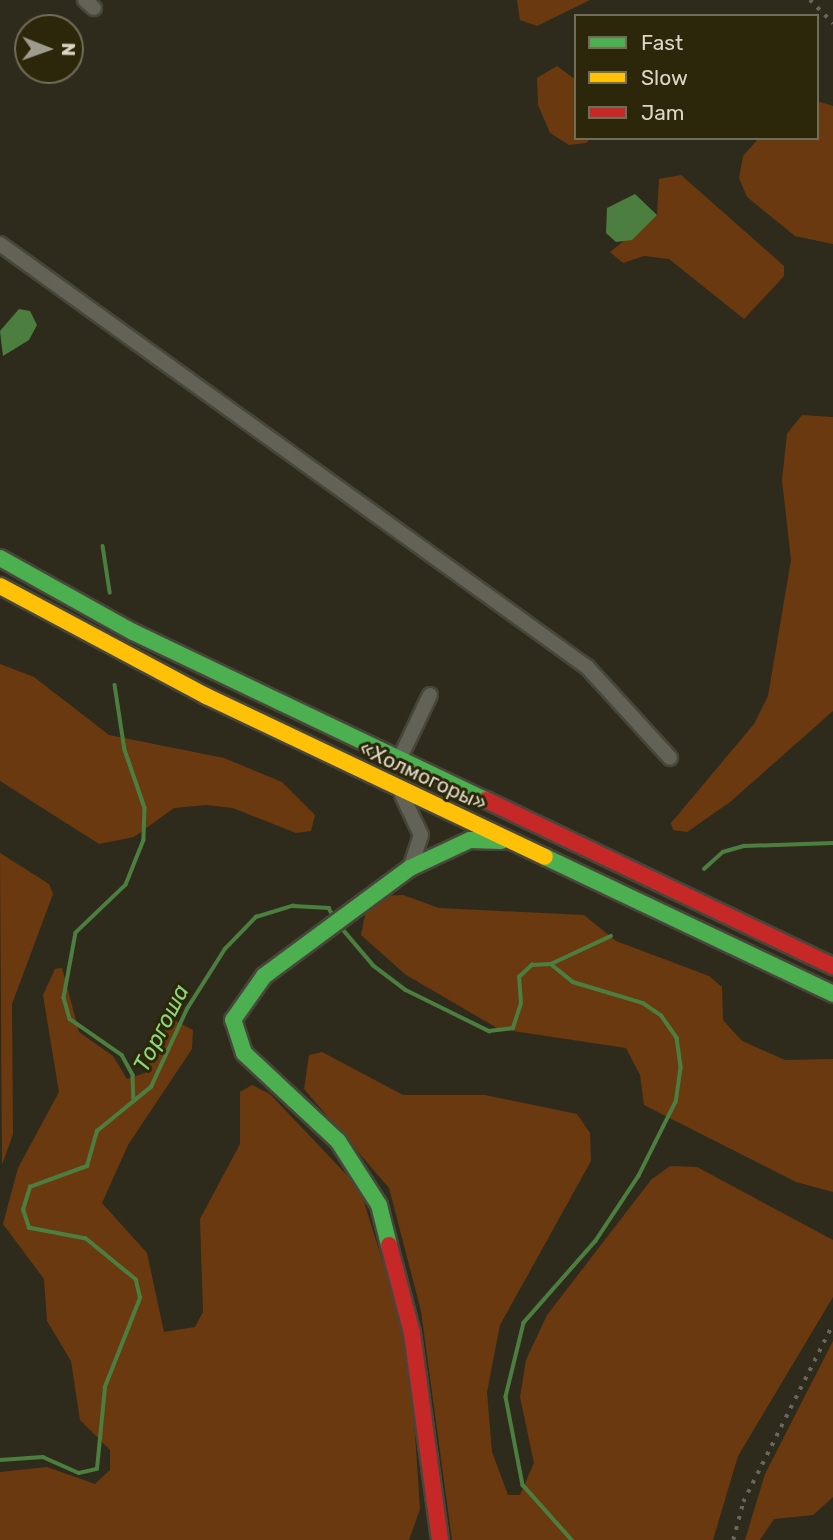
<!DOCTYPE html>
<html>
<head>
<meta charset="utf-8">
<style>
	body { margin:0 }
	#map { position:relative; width:833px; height:1540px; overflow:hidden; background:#2e2b1d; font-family:Rubik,sans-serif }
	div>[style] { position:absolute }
	.green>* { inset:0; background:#6b390f }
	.water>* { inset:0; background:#4c7f3f }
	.stream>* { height:3.5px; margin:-1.75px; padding:0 1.75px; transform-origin:1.75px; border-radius:1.75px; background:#4c7f3f }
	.roads { filter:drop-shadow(2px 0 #48463a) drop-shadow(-2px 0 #48463a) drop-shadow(0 2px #48463a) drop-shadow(0 -2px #48463a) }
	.street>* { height:14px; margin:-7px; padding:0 7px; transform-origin:7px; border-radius:7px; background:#626256 }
	.fast>* { height:16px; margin:-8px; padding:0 8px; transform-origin:8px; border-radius:8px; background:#4caf50 }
	.slow>* { height:16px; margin:-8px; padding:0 8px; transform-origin:8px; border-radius:8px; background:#ffc107 }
	.jam>* { height:16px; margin:-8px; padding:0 8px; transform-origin:8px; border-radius:8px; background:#c62828 }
	.rail>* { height:3.5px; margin-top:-1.75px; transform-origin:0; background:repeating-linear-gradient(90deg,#68675b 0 3.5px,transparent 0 10.5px) }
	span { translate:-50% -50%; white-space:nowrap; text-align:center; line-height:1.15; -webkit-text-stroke:6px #2c260a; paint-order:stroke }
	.street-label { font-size:21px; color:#dbd7c7 }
	.water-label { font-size:23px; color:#8ad679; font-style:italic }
	.legend { position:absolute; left:574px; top:14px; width:245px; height:126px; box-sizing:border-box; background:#2c260a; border:2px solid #726d56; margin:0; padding:9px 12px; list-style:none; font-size:21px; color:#dbd7c7 }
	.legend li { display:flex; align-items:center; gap:14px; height:35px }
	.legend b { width:35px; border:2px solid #726d56 }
	.north { position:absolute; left:14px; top:14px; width:70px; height:70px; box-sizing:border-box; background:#2c260a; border:2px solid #726d56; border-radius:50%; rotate:91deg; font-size:19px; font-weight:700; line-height:28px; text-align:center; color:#dbd7c7 }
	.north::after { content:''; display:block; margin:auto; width:24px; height:32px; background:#9e9b8c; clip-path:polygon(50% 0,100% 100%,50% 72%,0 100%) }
</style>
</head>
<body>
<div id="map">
	<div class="green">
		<i style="clip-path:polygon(517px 0,590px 0,537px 26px,520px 20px)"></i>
		<i style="clip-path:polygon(557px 66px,576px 80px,576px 138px,591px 138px,586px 143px,569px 145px,550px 133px,538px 105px,537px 78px)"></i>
		<i style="clip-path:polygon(817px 101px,833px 106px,833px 244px,795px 236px,747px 197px,739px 178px,743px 156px,759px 138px,817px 138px)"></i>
		<i style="clip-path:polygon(681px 175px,784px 266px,784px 276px,744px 319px,669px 259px,644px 256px,623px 263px,610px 252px,657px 215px,659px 179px)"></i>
		<i style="clip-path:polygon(802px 415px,833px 417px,833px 711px,730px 802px,687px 832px,673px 830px,671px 823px,754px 724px,768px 696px,791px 560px,782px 480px,787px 434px)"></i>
		<i style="clip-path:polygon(0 664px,34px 677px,109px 735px,224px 758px,282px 782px,315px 815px,311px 831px,296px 833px,233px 808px,206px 805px,174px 808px,134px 837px,99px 844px,0 781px)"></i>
		<i style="clip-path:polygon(0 853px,49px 884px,53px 894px,12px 1004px,13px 1134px,2px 1165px)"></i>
		<i style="clip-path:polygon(403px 895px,439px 908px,584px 915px,616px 941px,709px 976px,722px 987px,723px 1020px,742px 1041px,785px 1060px,833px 1059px,833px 1192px,796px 1182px,644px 1105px,640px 1075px,626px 1048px,499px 1029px,406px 975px,361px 935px,367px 905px,378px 896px)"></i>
		<i style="clip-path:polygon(62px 968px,79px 1032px,113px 1056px,127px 1079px,145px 1073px,170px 1018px,193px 1030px,192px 1049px,128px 1145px,102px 1203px,147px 1253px,164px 1332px,195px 1327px,203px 1312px,200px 1219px,240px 1144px,240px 1092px,252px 1085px,270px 1094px,360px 1189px,403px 1327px,412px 1390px,420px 1509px,409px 1540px,0 1540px,0 1472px,47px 1467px,95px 1484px,110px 1470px,110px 1450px,80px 1420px,71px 1361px,47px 1321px,44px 1279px,3px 1224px,18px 1168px,59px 1092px,43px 995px,55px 969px)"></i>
		<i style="clip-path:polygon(322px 1052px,403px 1095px,485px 1095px,577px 1114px,590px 1133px,591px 1161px,500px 1325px,487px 1392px,492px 1452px,508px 1495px,520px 1495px,534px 1463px,520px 1397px,526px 1360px,547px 1315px,651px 1180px,670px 1166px,697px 1167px,833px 1240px,833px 1297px,738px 1456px,713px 1540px,452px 1540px,421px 1311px,389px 1188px,304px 1089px,309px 1055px)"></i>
		<i style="clip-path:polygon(833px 1341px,833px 1497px,813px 1515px,774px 1519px,760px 1540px,745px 1540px,765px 1474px)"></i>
	</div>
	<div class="water">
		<i style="clip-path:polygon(635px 194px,657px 215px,632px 240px,616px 242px,606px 233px,607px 208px)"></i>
		<i style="clip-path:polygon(19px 309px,30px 311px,37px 325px,29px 340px,3px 356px,0 331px)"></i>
	</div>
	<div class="stream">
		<i style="left:103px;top:546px;width:47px;rotate:81.3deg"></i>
		<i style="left:115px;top:685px;width:66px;rotate:81.3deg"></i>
		<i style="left:125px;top:750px;width:61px;rotate:71deg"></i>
		<i style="left:145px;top:808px;width:32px;rotate:92deg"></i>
		<i style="left:144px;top:840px;width:48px;rotate:111.8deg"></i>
		<i style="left:126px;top:885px;width:69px;rotate:136.2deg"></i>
		<i style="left:76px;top:933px;width:66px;rotate:100.5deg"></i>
		<i style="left:64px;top:998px;width:22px;rotate:74deg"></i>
		<i style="left:70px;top:1019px;width:63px;rotate:34.7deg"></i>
		<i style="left:122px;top:1055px;width:23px;rotate:61deg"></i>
		<i style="left:133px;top:1075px;width:24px;rotate:88deg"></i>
		<i style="left:704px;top:869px;width:25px;rotate:-42deg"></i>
		<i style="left:723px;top:852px;width:22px;rotate:-16deg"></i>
		<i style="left:744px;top:846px;width:89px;rotate:-1.9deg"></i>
		<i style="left:340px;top:926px;width:52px;rotate:49.6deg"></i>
		<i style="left:374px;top:966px;width:40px;rotate:37deg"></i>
		<i style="left:406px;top:990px;width:93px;rotate:26.3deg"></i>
		<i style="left:489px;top:1031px;width:24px;rotate:-7deg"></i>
		<i style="left:513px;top:1028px;width:25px;rotate:-72deg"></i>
		<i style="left:521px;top:1004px;width:27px;rotate:-94deg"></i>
		<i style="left:519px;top:977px;width:18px;rotate:-43deg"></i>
		<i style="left:532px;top:965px;width:19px;rotate:-3deg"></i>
		<i style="left:551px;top:964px;width:66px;rotate:-25deg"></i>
		<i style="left:551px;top:964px;width:28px;rotate:39deg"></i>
		<i style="left:573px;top:982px;width:73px;rotate:16.7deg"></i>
		<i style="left:643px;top:1003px;width:22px;rotate:34deg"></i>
		<i style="left:661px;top:1015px;width:28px;rotate:55deg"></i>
		<i style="left:677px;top:1038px;width:30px;rotate:82deg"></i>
		<i style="left:681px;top:1068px;width:34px;rotate:98deg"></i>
		<i style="left:676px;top:1102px;width:83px;rotate:116.6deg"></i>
		<i style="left:639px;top:1176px;width:78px;rotate:123.5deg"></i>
		<i style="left:596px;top:1241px;width:109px;rotate:131.3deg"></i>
		<i style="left:524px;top:1323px;width:76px;rotate:103.7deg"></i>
		<i style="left:506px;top:1397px;width:90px;rotate:79.1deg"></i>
		<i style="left:523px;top:1485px;width:74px;rotate:48.3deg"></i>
		<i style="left:0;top:1460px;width:43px;rotate:-4deg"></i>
		<i style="left:43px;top:1457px;width:39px;rotate:24deg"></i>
		<i style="left:79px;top:1473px;width:18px;rotate:-13deg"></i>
		<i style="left:97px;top:1469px;width:82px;rotate:-84.4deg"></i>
		<i style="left:105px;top:1387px;width:96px;rotate:-68.5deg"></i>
		<i style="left:140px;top:1298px;width:18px;rotate:-103deg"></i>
		<i style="left:136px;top:1280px;width:65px;rotate:-140.6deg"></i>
		<i style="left:86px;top:1239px;width:58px;rotate:-169.1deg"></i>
		<i style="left:29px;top:1228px;width:19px;rotate:-108deg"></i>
		<i style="left:23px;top:1210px;width:24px;rotate:-73deg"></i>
		<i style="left:30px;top:1187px;width:61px;rotate:-20.2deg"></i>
		<i style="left:87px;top:1166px;width:36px;rotate:-74deg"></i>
		<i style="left:97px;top:1131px;width:70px;rotate:-39.2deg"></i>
		<i style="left:151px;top:1087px;width:86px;rotate:-65.2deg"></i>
		<i style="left:187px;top:1009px;width:71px;rotate:-57.7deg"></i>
		<i style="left:225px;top:949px;width:45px;rotate:-45.9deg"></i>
		<i style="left:256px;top:917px;width:39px;rotate:-17deg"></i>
		<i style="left:293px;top:906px;width:36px;rotate:3deg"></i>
		<i style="left:329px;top:908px;width:10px;rotate:61deg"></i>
	</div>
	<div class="roads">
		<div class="street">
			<i style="left:85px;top:0;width:12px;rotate:42deg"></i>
			<i style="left:0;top:244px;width:724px;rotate:35.78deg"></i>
			<i style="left:587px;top:667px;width:123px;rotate:47.6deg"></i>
			<i style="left:399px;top:760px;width:72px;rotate:-64.5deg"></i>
			<i style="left:402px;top:795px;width:44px;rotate:64.6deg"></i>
			<i style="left:421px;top:835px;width:35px;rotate:108deg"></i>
		</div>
		<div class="fast">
			<i style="left:0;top:558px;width:152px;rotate:29.1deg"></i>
			<i style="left:133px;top:632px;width:391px;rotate:25.5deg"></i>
			<i style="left:545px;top:857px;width:319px;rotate:25.4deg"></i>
			<i style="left:389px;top:1245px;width:41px;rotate:-104deg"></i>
			<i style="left:379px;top:1205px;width:76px;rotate:-122.6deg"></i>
			<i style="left:338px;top:1141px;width:129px;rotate:-136.9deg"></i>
			<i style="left:244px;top:1053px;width:35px;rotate:-108deg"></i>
			<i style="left:233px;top:1020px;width:54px;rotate:-54.8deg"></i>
			<i style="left:264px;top:976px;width:182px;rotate:-36.5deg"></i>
			<i style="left:410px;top:868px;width:66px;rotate:-25deg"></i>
			<i style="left:470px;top:840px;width:31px;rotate:2deg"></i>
		</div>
		<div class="slow">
			<i style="left:0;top:586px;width:234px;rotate:28.1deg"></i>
			<i style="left:206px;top:696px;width:375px;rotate:25.4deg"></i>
		</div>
		<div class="jam">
			<i style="left:486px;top:800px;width:385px;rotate:25.6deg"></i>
			<i style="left:389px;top:1245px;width:91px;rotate:75.4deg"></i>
			<i style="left:412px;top:1333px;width:209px;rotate:82.3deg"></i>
		</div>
	</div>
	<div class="rail">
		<i style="left:810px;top:0;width:33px;rotate:45deg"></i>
		<i style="left:733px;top:1540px;width:39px;rotate:-75deg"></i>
		<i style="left:743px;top:1502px;width:199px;rotate:-63.2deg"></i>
	</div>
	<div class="street-label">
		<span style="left:423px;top:776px;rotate:25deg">«Холмогоры»</span>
	</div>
	<div class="water-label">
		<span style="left:161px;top:1028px;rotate:-63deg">Торгоша</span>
	</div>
	<ul class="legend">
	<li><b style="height:9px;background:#4caf50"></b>Fast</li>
	<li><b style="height:9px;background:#ffc107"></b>Slow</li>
	<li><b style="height:9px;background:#c62828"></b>Jam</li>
	</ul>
	<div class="north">N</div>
</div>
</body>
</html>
